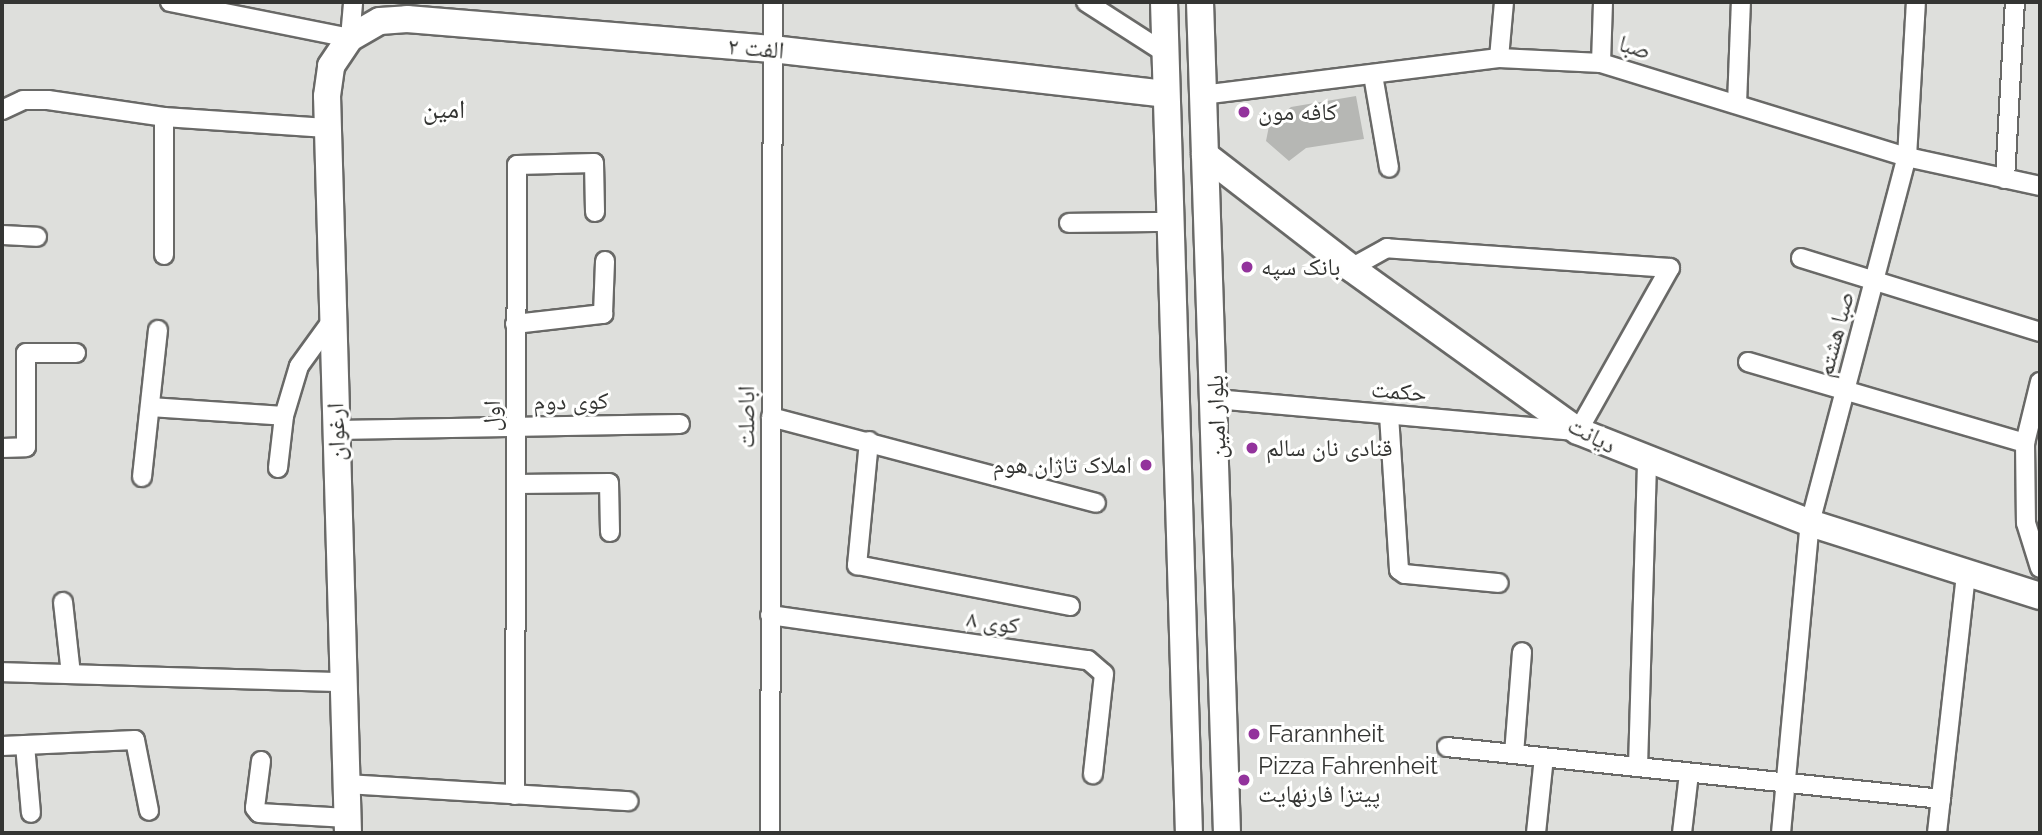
<!DOCTYPE html>
<html>
<head>
<meta charset="utf-8">
<style>
	body { margin:0 }
	#map { position:relative; width:2042px; height:835px; overflow:hidden; background:#dedfdc; font-family:Raleway,"Noto Naskh Arabic",sans-serif }
	div>[style] { position:absolute }
	.building>* { inset:0; background:#b6b7b4 }
	.roads { filter:drop-shadow(2px 0 #696967) drop-shadow(-2px 0 #696967) drop-shadow(0 2px #696967) drop-shadow(0 -2px #696967) }
	.street>* { height:18px; margin:-9px; padding:0 9px; transform-origin:9px; border-radius:9px; background:#fff }
	.secondary>* { height:26px; margin:-13px; padding:0 13px; transform-origin:13px; border-radius:13px; background:#fff }
	.dots>* { width:19px; height:19px; translate:-50% -50%; box-sizing:border-box; border:4px solid #fffffe; border-radius:50% }
	span { translate:-50% -50%; white-space:nowrap; text-align:center; line-height:1.15; -webkit-text-stroke:6px #fffffe; paint-order:stroke }
	.street-label { font-size:24px; color:#343533 }
	.poi-label { font-size:24px; color:#343533 }
	.left { translate:0 -50%; text-align:left }
	.right { translate:-100% -50%; text-align:right }
	.neighbourhood-label { font-size:26px; color:#343533 }
	.frame { position:absolute; inset:0; border:4px solid #343533; pointer-events:none }
</style>
</head>
<body>
<div id="map">
	<div class="building">
		<i style="clip-path:polygon(1356px 96px,1364px 139px,1306px 148px,1289px 161px,1266px 141px,1269px 126px,1291px 107px)"></i>
	</div>
	<div class="roads">
		<div class="street">
			<i style="left:170px;top:2px;width:184px;rotate:11.3deg"></i>
			<i style="left:350px;top:38px;width:36px;rotate:-85deg"></i>
			<i style="left:1086px;top:2px;width:94px;rotate:32.8deg"></i>
			<i style="left:1499px;top:58px;width:56px;rotate:-84.9deg"></i>
			<i style="left:1601px;top:63px;width:61px;rotate:-88.1deg"></i>
			<i style="left:1373px;top:75px;width:94px;rotate:80.2deg"></i>
			<i style="left:1202px;top:95px;width:299px;rotate:-7.1deg"></i>
			<i style="left:1499px;top:58px;width:102px;rotate:2.8deg"></i>
			<i style="left:1601px;top:63px;width:320px;rotate:17.1deg"></i>
			<i style="left:1907px;top:157px;width:136px;rotate:12.3deg"></i>
			<i style="left:1737px;top:104px;width:102px;rotate:-87.8deg"></i>
			<i style="left:2px;top:110px;width:23px;rotate:-25deg"></i>
			<i style="left:23px;top:100px;width:25px"></i>
			<i style="left:48px;top:100px;width:117px;rotate:8.3deg"></i>
			<i style="left:164px;top:117px;width:163px;rotate:3.9deg"></i>
			<i style="left:164px;top:117px;width:138px;rotate:90deg"></i>
			<i style="left:2005px;top:179px;width:177px;rotate:-86.8deg"></i>
			<i style="left:1069px;top:223px;width:101px;rotate:-0.6deg"></i>
			<i style="left:2px;top:235px;width:35px;rotate:3deg"></i>
			<i style="left:1801px;top:258px;width:250px;rotate:17.2deg"></i>
			<i style="left:515px;top:324px;width:89px;rotate:-6.5deg"></i>
			<i style="left:603px;top:314px;width:53px;rotate:-87.8deg"></i>
			<i style="left:1748px;top:362px;width:289px;rotate:16.3deg"></i>
			<i style="left:2040px;top:382px;width:63px;rotate:103.8deg"></i>
			<i style="left:2025px;top:443px;width:80px;rotate:89.3deg"></i>
			<i style="left:2026px;top:523px;width:47px;rotate:72.7deg"></i>
			<i style="left:1216px;top:399px;width:363px;rotate:5.1deg"></i>
			<i style="left:1578px;top:431px;width:187px;rotate:-60.6deg"></i>
			<i style="left:1670px;top:268px;width:284px;rotate:-176deg"></i>
			<i style="left:1387px;top:248px;width:41px;rotate:150.9deg"></i>
			<i style="left:150px;top:407px;width:134px;rotate:3.8deg"></i>
			<i style="left:1389px;top:415px;width:155px;rotate:86.3deg"></i>
			<i style="left:1399px;top:570px;width:7px;rotate:34deg"></i>
			<i style="left:1405px;top:574px;width:94px;rotate:5.5deg"></i>
			<i style="left:771px;top:417px;width:336px;rotate:14.8deg"></i>
			<i style="left:336px;top:430px;width:344px;rotate:-1deg"></i>
			<i style="left:869px;top:441px;width:125px;rotate:95.5deg"></i>
			<i style="left:857px;top:565px;width:217px;rotate:10.9deg"></i>
			<i style="left:2px;top:448px;width:24px;rotate:-2deg"></i>
			<i style="left:26px;top:447px;width:94px;rotate:-90deg"></i>
			<i style="left:26px;top:353px;width:50px"></i>
			<i style="left:278px;top:468px;width:52px;rotate:-83.4deg"></i>
			<i style="left:284px;top:416px;width:52px;rotate:-73.3deg"></i>
			<i style="left:299px;top:366px;width:58px;rotate:-54.1deg"></i>
			<i style="left:142px;top:477px;width:148px;rotate:-83.8deg"></i>
			<i style="left:516px;top:484px;width:93px;rotate:-0.6deg"></i>
			<i style="left:609px;top:483px;width:49px;rotate:88.8deg"></i>
			<i style="left:63px;top:602px;width:72px;rotate:83.7deg"></i>
			<i style="left:770px;top:615px;width:321px;rotate:8.1deg"></i>
			<i style="left:1088px;top:660px;width:21px;rotate:41deg"></i>
			<i style="left:1104px;top:674px;width:101px;rotate:96.3deg"></i>
			<i style="left:2px;top:672px;width:342px;rotate:1.7deg"></i>
			<i style="left:25px;top:745px;width:68px;rotate:85deg"></i>
			<i style="left:2px;top:746px;width:133px;rotate:-2.6deg"></i>
			<i style="left:135px;top:740px;width:72px;rotate:78.8deg"></i>
			<i style="left:1447px;top:747px;width:497px;rotate:6deg"></i>
			<i style="left:1514px;top:754px;width:102px;rotate:-85.5deg"></i>
			<i style="left:261px;top:761px;width:47px;rotate:97.3deg"></i>
			<i style="left:255px;top:808px;width:6px;rotate:51deg"></i>
			<i style="left:259px;top:813px;width:89px;rotate:3.2deg"></i>
			<i style="left:1638px;top:767px;width:305px;rotate:-88.3deg"></i>
			<i style="left:347px;top:784px;width:282px;rotate:3.5deg"></i>
			<i style="left:515px;top:795px;width:630px;rotate:-89.82deg"></i>
			<i style="left:517px;top:165px;width:77px;rotate:-1.5deg"></i>
			<i style="left:594px;top:163px;width:49px;rotate:88.8deg"></i>
			<i style="left:770px;top:833px;width:831px;rotate:-89.79deg"></i>
			<i style="left:1536px;top:833px;width:76px;rotate:-84deg"></i>
			<i style="left:1682px;top:833px;width:60px;rotate:-83.3deg"></i>
			<i style="left:1781px;top:833px;width:311px;rotate:-84.7deg"></i>
			<i style="left:1810px;top:523px;width:379px;rotate:-75.2deg"></i>
			<i style="left:1907px;top:157px;width:155px;rotate:-86.7deg"></i>
			<i style="left:1937px;top:833px;width:259px;rotate:-83.6deg"></i>
		</div>
		<div class="secondary">
			<i style="left:1164px;top:2px;width:831px;rotate:88.28deg"></i>
			<i style="left:1200px;top:2px;width:831px;rotate:88.14deg"></i>
			<i style="left:1205px;top:155px;width:185px;rotate:37.7deg"></i>
			<i style="left:1351px;top:268px;width:279px;rotate:35.7deg"></i>
			<i style="left:1578px;top:431px;width:250px;rotate:21.6deg"></i>
			<i style="left:1810px;top:523px;width:241px;rotate:17.6deg"></i>
			<i style="left:348px;top:833px;width:737px;rotate:-91.63deg"></i>
			<i style="left:327px;top:96px;width:30px;rotate:-82deg"></i>
			<i style="left:331px;top:66px;width:34px;rotate:-56deg"></i>
			<i style="left:350px;top:38px;width:34px;rotate:-30deg"></i>
			<i style="left:380px;top:21px;width:27px;rotate:-4deg"></i>
			<i style="left:407px;top:19px;width:366px;rotate:4.7deg"></i>
			<i style="left:772px;top:49px;width:396px;rotate:6.5deg"></i>
		</div>
	</div>
	<div class="dots">
		<i style="left:1244px;top:112px;background:#93339c"></i>
		<i style="left:1247px;top:267px;background:#93339c"></i>
		<i style="left:1252px;top:448px;background:#93339c"></i>
		<i style="left:1146px;top:465px;background:#93339c"></i>
		<i style="left:1254px;top:734px;background:#93339c"></i>
		<i style="left:1244px;top:780px;background:#93339c"></i>
	</div>
	<div class="street-label">
		<span style="left:1635px;top:47px;rotate:17deg">صبا</span>
		<span style="left:756px;top:48px;rotate:5deg">الفت ۲</span>
		<span style="left:1835px;top:334px;rotate:-75deg">صبا هشتم</span>
		<span style="left:1399px;top:391px;rotate:5deg">حکمت</span>
		<span style="left:571px;top:401px;rotate:-1deg">کوی دوم</span>
		<span style="left:492px;top:416px;rotate:-90deg">اول</span>
		<span style="left:746px;top:417px;rotate:-90deg">اباصلت</span>
		<span style="left:1216px;top:417px;rotate:-92deg">بلوار امین</span>
		<span style="left:336px;top:432px;rotate:-92deg">ارغوان</span>
		<span style="left:1592px;top:435px;rotate:28deg">دیانت</span>
		<span style="left:993px;top:622px;rotate:8deg">کوی ۸</span>
	</div>
	<div class="poi-label">
		<span class="left" style="left:1258px;top:112px">کافه مون</span>
		<span class="left" style="left:1261px;top:267px">بانک سپه</span>
		<span class="left" style="left:1266px;top:448px">قنادی نان سالم</span>
		<span class="right" style="left:1132px;top:465px">املاک تاژان هوم</span>
		<span class="left" style="left:1268px;top:734px">Farannheit</span>
		<span class="left" style="left:1258px;top:780px">Pizza Fahrenheit<br>پیتزا فارنهایت</span>
	</div>
	<div class="neighbourhood-label">
		<span style="left:444px;top:110px">امین</span>
	</div>
	<div class="frame"></div>
</div>
</body>
</html>
